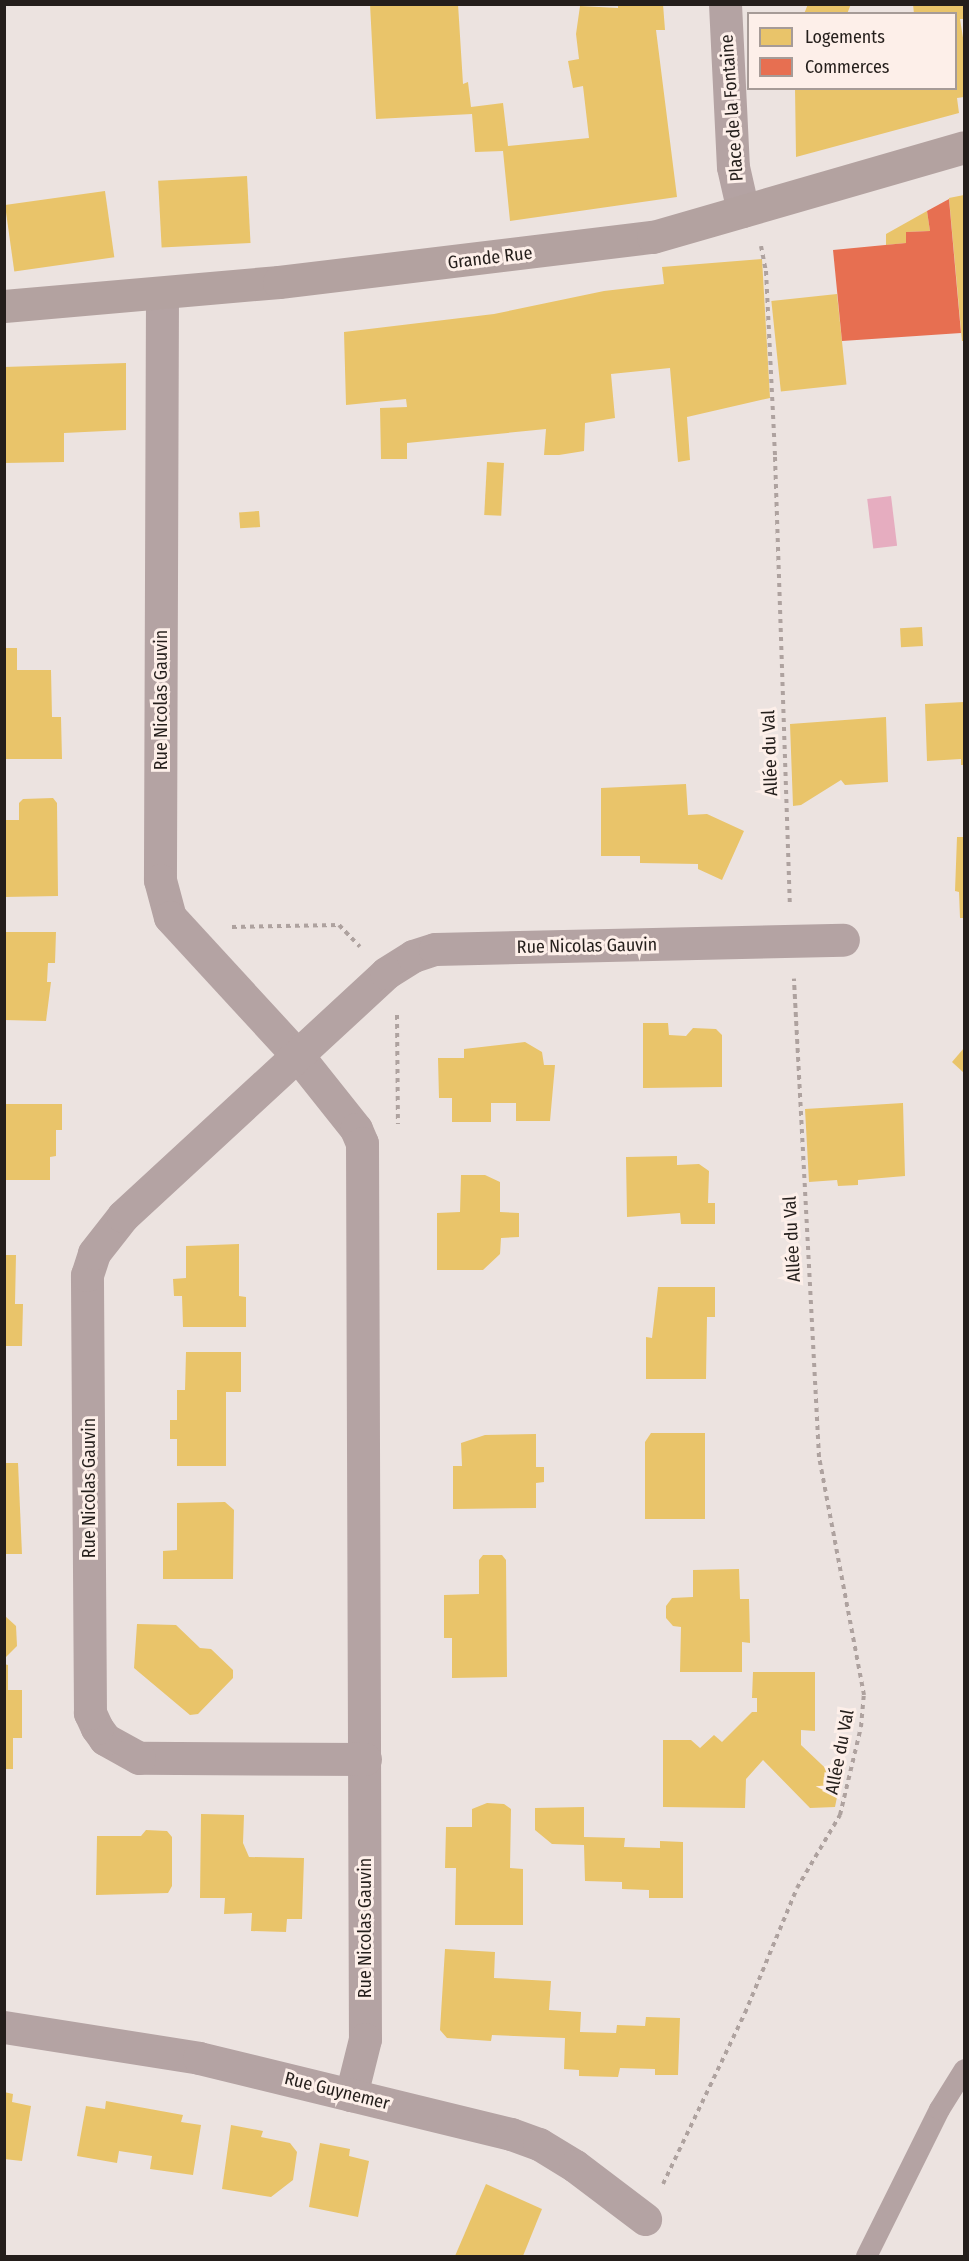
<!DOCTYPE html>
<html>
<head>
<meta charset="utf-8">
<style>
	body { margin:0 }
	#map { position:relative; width:969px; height:2261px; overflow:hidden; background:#ece3e0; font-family:"Fira Sans Condensed",sans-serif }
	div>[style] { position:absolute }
	.water>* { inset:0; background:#e6adc0; transform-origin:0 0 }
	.homes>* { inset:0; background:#e9c46a; transform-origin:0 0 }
	.shops>* { inset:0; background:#e76f51 }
	.path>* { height:4px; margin-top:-2px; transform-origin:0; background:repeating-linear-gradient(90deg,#aea29f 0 4.5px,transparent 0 9px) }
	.lane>* { height:21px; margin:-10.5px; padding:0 10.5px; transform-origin:10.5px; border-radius:10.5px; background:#b4a3a3 }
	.street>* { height:33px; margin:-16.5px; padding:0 16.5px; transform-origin:16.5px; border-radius:16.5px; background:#b4a3a3 }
	.secondary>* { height:33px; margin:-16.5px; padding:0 16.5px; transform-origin:16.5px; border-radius:16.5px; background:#b3a2a0 }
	span { translate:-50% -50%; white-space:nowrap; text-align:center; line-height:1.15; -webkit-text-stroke:6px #fdefe9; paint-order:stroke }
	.street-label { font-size:18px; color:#241e1b }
	.frame { position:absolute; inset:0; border:6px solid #241e1b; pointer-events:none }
	.legend { position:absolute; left:747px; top:12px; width:210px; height:78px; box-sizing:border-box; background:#fdefe9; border:2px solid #a69b97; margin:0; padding:8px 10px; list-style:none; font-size:18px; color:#241e1b }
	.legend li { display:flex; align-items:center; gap:12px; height:30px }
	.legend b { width:30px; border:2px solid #a69b97 }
</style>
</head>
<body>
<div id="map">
	<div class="water">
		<i style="left:891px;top:496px;width:50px;height:24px;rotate:83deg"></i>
	</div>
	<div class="homes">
		<i style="clip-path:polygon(370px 4px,458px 4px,463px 84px,468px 82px,471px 107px,503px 103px,508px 146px,589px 138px,583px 86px,573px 88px,568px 61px,579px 59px,576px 34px,580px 6px,618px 8px,618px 4px,663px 4px,665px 30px,656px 30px,677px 197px,510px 221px,503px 151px,475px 152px,472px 114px,376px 119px)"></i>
		<i style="clip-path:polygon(808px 4px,851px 4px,847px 14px,804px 14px)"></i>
		<i style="clip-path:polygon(913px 4px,964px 4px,964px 19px,960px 19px,964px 44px,964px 97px,957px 98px,959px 113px,796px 157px,795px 88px,956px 88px,956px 14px,914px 14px)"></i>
		<i style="left:247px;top:176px;width:67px;height:89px;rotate:87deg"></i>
		<i style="left:105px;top:191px;width:67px;height:101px;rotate:82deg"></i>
		<i style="clip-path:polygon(964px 195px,964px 341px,962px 341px,949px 198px)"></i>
		<i style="clip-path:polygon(927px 211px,930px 231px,906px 232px,906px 243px,886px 245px,886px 234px)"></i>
		<i style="clip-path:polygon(762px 259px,770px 398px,687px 417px,690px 460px,678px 462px,670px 368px,611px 374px,615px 418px,585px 423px,584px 451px,559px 455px,544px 455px,546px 429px,407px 443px,407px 459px,381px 459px,380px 408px,407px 407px,406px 399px,346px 405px,344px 332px,494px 314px,604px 291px,664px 284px,662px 267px)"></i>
		<i style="left:837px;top:294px;width:91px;height:66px;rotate:84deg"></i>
		<i style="clip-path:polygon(126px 363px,126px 430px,64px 433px,64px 462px,4px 463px,4px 367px)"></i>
		<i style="left:487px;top:462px;width:17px;height:53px;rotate:3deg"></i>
		<i style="left:259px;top:511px;width:16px;height:20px;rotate:86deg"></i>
		<i style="left:922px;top:627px;width:19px;height:22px;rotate:87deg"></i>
		<i style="clip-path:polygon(4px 648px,17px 648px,17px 670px,51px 670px,52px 717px,61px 717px,62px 759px,6px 759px)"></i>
		<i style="clip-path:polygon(964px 702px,964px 765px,961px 765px,961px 759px,927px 761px,925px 704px)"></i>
		<i style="clip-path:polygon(886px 717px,888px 782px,845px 785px,841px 780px,801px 805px,793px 806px,790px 724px)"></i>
		<i style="clip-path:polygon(686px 784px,688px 815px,707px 814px,744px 831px,722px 880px,698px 869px,698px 864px,640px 863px,640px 856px,601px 856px,601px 788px)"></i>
		<i style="clip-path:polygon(53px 798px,57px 803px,58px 896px,4px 897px,4px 820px,19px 820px,19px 803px,23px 799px)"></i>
		<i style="clip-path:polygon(957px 837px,964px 837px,964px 918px,960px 918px,959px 892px,955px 891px)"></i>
		<i style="clip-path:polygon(4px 932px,56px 932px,55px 963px,48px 963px,47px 982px,51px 982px,46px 1021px,4px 1020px)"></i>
		<i style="clip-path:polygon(643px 1023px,668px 1023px,669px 1035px,686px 1036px,693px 1028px,716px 1029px,722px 1035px,722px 1087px,643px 1088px)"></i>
		<i style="clip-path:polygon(525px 1042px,542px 1052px,544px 1065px,555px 1065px,550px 1121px,516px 1121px,516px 1103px,491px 1103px,491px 1122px,452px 1122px,452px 1098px,439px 1098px,438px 1058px,464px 1058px,464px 1049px)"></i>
		<i style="clip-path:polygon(964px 1048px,964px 1073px,952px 1062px)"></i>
		<i style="clip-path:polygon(903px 1103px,905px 1176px,858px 1180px,858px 1185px,838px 1186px,837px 1180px,809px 1182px,805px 1109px)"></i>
		<i style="clip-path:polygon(4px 1104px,62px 1104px,62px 1130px,56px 1130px,56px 1156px,50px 1157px,50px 1180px,4px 1180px)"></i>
		<i style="clip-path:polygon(677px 1156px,677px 1165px,699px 1164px,709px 1171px,708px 1203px,715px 1203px,715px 1224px,681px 1224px,680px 1213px,627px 1217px,626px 1157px)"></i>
		<i style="clip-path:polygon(461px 1175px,485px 1175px,500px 1182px,500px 1212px,519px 1213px,519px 1237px,501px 1238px,500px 1254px,483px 1270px,437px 1270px,437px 1213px,460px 1212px)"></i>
		<i style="clip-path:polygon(239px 1244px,239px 1296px,246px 1297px,246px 1327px,183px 1327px,182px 1296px,174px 1296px,173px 1279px,186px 1278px,186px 1246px)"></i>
		<i style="clip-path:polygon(4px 1255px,16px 1255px,15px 1304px,23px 1304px,22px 1346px,4px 1346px)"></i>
		<i style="clip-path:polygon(658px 1287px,715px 1287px,715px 1317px,707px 1317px,706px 1379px,646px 1379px,646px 1337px,652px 1338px)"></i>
		<i style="clip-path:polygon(186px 1352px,241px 1352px,241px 1392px,226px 1392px,226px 1466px,177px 1466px,177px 1439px,170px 1439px,170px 1420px,177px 1420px,177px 1390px,185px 1390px)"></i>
		<i style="clip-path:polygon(651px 1433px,705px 1433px,705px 1519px,645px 1519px,645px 1442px)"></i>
		<i style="clip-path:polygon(536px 1434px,536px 1467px,544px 1467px,544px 1482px,536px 1483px,536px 1508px,453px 1509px,453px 1466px,462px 1466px,461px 1443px,485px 1435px)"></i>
		<i style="clip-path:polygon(4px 1463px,18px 1463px,22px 1554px,4px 1554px)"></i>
		<i style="clip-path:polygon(225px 1502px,234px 1510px,233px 1579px,163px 1579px,163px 1551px,177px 1550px,177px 1503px)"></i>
		<i style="clip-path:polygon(483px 1555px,502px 1555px,506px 1560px,507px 1677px,452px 1678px,452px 1638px,444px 1638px,444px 1595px,479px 1594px,479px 1560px)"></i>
		<i style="clip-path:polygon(739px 1569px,740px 1599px,749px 1599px,750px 1643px,742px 1642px,742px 1672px,680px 1672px,681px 1627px,673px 1626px,666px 1618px,666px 1606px,672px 1598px,693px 1597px,693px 1570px)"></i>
		<i style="clip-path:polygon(4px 1615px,16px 1626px,17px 1646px,4px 1659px)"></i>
		<i style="clip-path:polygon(137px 1624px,176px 1625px,200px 1648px,211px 1649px,233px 1670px,233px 1678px,198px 1714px,190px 1715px,134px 1668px)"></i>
		<i style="clip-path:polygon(4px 1664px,8px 1665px,8px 1690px,22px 1690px,22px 1738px,13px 1738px,13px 1769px,4px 1769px)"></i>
		<i style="clip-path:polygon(753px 1672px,815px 1672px,815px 1731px,801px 1730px,801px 1745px,840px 1782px,835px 1807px,810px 1808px,763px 1760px,746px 1779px,745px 1808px,663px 1807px,663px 1740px,691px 1740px,700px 1748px,714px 1735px,722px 1742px,752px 1712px,757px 1712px,757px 1698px,752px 1698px)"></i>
		<i style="clip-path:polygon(487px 1803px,504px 1804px,511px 1809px,510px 1868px,523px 1869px,523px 1925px,455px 1925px,456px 1868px,445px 1868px,446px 1827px,472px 1827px,472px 1809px)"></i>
		<i style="clip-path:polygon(584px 1807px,584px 1837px,625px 1838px,624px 1847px,660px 1848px,660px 1841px,683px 1842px,683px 1898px,649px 1898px,649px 1890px,622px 1889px,622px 1882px,585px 1881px,584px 1845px,552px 1844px,535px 1830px,535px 1808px)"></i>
		<i style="clip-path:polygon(201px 1814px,244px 1815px,243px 1843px,249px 1857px,304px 1858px,302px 1919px,287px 1919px,286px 1932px,251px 1931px,252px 1913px,224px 1914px,225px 1898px,200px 1898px)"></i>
		<i style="clip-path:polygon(146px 1830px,167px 1831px,172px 1837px,172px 1886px,168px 1893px,96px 1895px,97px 1836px,141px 1836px)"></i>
		<i style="clip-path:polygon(445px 1949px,495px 1952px,494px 1978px,551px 1981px,549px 2010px,581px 2012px,580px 2032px,616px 2033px,617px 2025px,645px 2026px,646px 2017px,680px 2018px,678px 2075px,655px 2075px,655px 2069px,620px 2068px,618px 2077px,579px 2076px,579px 2070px,564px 2069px,565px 2038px,492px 2035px,491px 2041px,447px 2038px,440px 2030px)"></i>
		<i style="clip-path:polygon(4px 2092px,13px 2094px,12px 2102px,31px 2106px,22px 2161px,4px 2159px)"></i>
		<i style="clip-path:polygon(106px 2101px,183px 2115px,181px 2122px,201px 2125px,193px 2175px,150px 2169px,152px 2156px,119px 2151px,117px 2163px,77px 2156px,86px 2106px,105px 2109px)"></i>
		<i style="clip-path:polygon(231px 2125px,263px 2131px,261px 2137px,290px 2143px,297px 2152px,293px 2180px,271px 2197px,222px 2189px)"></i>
		<i style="clip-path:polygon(320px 2143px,350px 2149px,349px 2156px,369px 2161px,358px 2217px,309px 2207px)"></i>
		<i style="clip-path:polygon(486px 2184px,542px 2209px,523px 2256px,455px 2256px)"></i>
	</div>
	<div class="shops">
		<i style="clip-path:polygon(949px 199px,961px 333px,842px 341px,833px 250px,906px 243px,906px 232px,930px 231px,927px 211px)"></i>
	</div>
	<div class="path">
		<i style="left:761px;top:246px;width:25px;rotate:79deg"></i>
		<i style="left:766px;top:271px;width:186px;rotate:87.2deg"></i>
		<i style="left:775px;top:457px;width:446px;rotate:88.1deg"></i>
		<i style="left:232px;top:927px;width:107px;rotate:-1.1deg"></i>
		<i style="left:339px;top:925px;width:30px;rotate:46deg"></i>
		<i style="left:397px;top:1015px;width:109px;rotate:89.5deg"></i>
		<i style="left:663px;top:2184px;width:190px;rotate:-64.4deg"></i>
		<i style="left:745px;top:2013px;width:135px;rotate:-67.4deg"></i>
		<i style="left:797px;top:1888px;width:85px;rotate:-59.5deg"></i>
		<i style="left:840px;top:1815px;width:90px;rotate:-76.6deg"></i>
		<i style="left:861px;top:1727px;width:32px;rotate:-85deg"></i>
		<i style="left:864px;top:1695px;width:242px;rotate:-100.7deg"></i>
		<i style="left:819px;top:1457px;width:479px;rotate:-93deg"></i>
	</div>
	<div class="lane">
		<i style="left:866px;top:2256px;width:164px;rotate:-63.6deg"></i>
		<i style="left:939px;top:2109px;width:47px;rotate:-58deg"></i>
	</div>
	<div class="street">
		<i style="left:725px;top:4px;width:163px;rotate:87.2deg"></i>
		<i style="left:733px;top:167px;width:45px;rotate:77.2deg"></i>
		<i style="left:162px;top:293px;width:587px;rotate:90.2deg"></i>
		<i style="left:160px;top:880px;width:38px;rotate:75deg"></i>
		<i style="left:170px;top:917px;width:189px;rotate:47.4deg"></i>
		<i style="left:298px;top:1056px;width:93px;rotate:51.5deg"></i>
		<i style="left:356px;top:1129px;width:15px;rotate:67deg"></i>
		<i style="left:362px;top:1143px;width:896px;rotate:89.81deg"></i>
		<i style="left:365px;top:2039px;width:58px;rotate:104deg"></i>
		<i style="left:365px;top:1759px;width:226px;rotate:-179.7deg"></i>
		<i style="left:139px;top:1758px;width:39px;rotate:-151deg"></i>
		<i style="left:105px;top:1739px;width:14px;rotate:-126deg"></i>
		<i style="left:97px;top:1728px;width:17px;rotate:-115deg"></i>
		<i style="left:90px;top:1713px;width:438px;rotate:-90.4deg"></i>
		<i style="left:87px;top:1275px;width:23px;rotate:-72deg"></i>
		<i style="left:94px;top:1253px;width:47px;rotate:-51.9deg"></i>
		<i style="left:123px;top:1216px;width:358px;rotate:-42.7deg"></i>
		<i style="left:386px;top:973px;width:32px;rotate:-32deg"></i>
		<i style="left:413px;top:956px;width:23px;rotate:-18deg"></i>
		<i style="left:435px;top:949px;width:408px;rotate:-1.3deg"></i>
		<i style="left:4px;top:2027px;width:197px;rotate:9deg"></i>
		<i style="left:199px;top:2058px;width:321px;rotate:13.7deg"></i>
		<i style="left:511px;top:2134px;width:30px;rotate:20deg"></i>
		<i style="left:539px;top:2144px;width:42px;rotate:31.4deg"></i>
		<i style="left:575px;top:2166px;width:88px;rotate:37.1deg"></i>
	</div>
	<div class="secondary">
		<i style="left:4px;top:306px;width:276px;rotate:-5deg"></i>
		<i style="left:279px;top:282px;width:377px;rotate:-6.9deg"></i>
		<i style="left:653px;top:237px;width:324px;rotate:-16.1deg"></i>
	</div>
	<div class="street-label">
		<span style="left:732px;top:108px;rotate:-94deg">Place de la Fontaine</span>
		<span style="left:490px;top:258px;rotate:-7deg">Grande Rue</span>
		<span style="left:161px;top:700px;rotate:-90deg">Rue Nicolas Gauvin</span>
		<span style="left:770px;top:753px;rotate:-92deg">Allée du Val</span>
		<span style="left:587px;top:946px;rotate:-1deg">Rue Nicolas Gauvin</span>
		<span style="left:792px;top:1239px;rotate:-93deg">Allée du Val</span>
		<span style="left:89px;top:1488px;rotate:-90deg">Rue Nicolas Gauvin</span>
		<span style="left:840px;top:1752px;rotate:-79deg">Allée du Val</span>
		<span style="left:365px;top:1928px;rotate:-90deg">Rue Nicolas Gauvin</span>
		<span style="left:337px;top:2091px;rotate:14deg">Rue Guynemer</span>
	</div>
	<div class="frame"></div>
	<ul class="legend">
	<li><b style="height:16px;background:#e9c46a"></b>Logements</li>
	<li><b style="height:16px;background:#e76f51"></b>Commerces</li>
	</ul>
</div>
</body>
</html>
